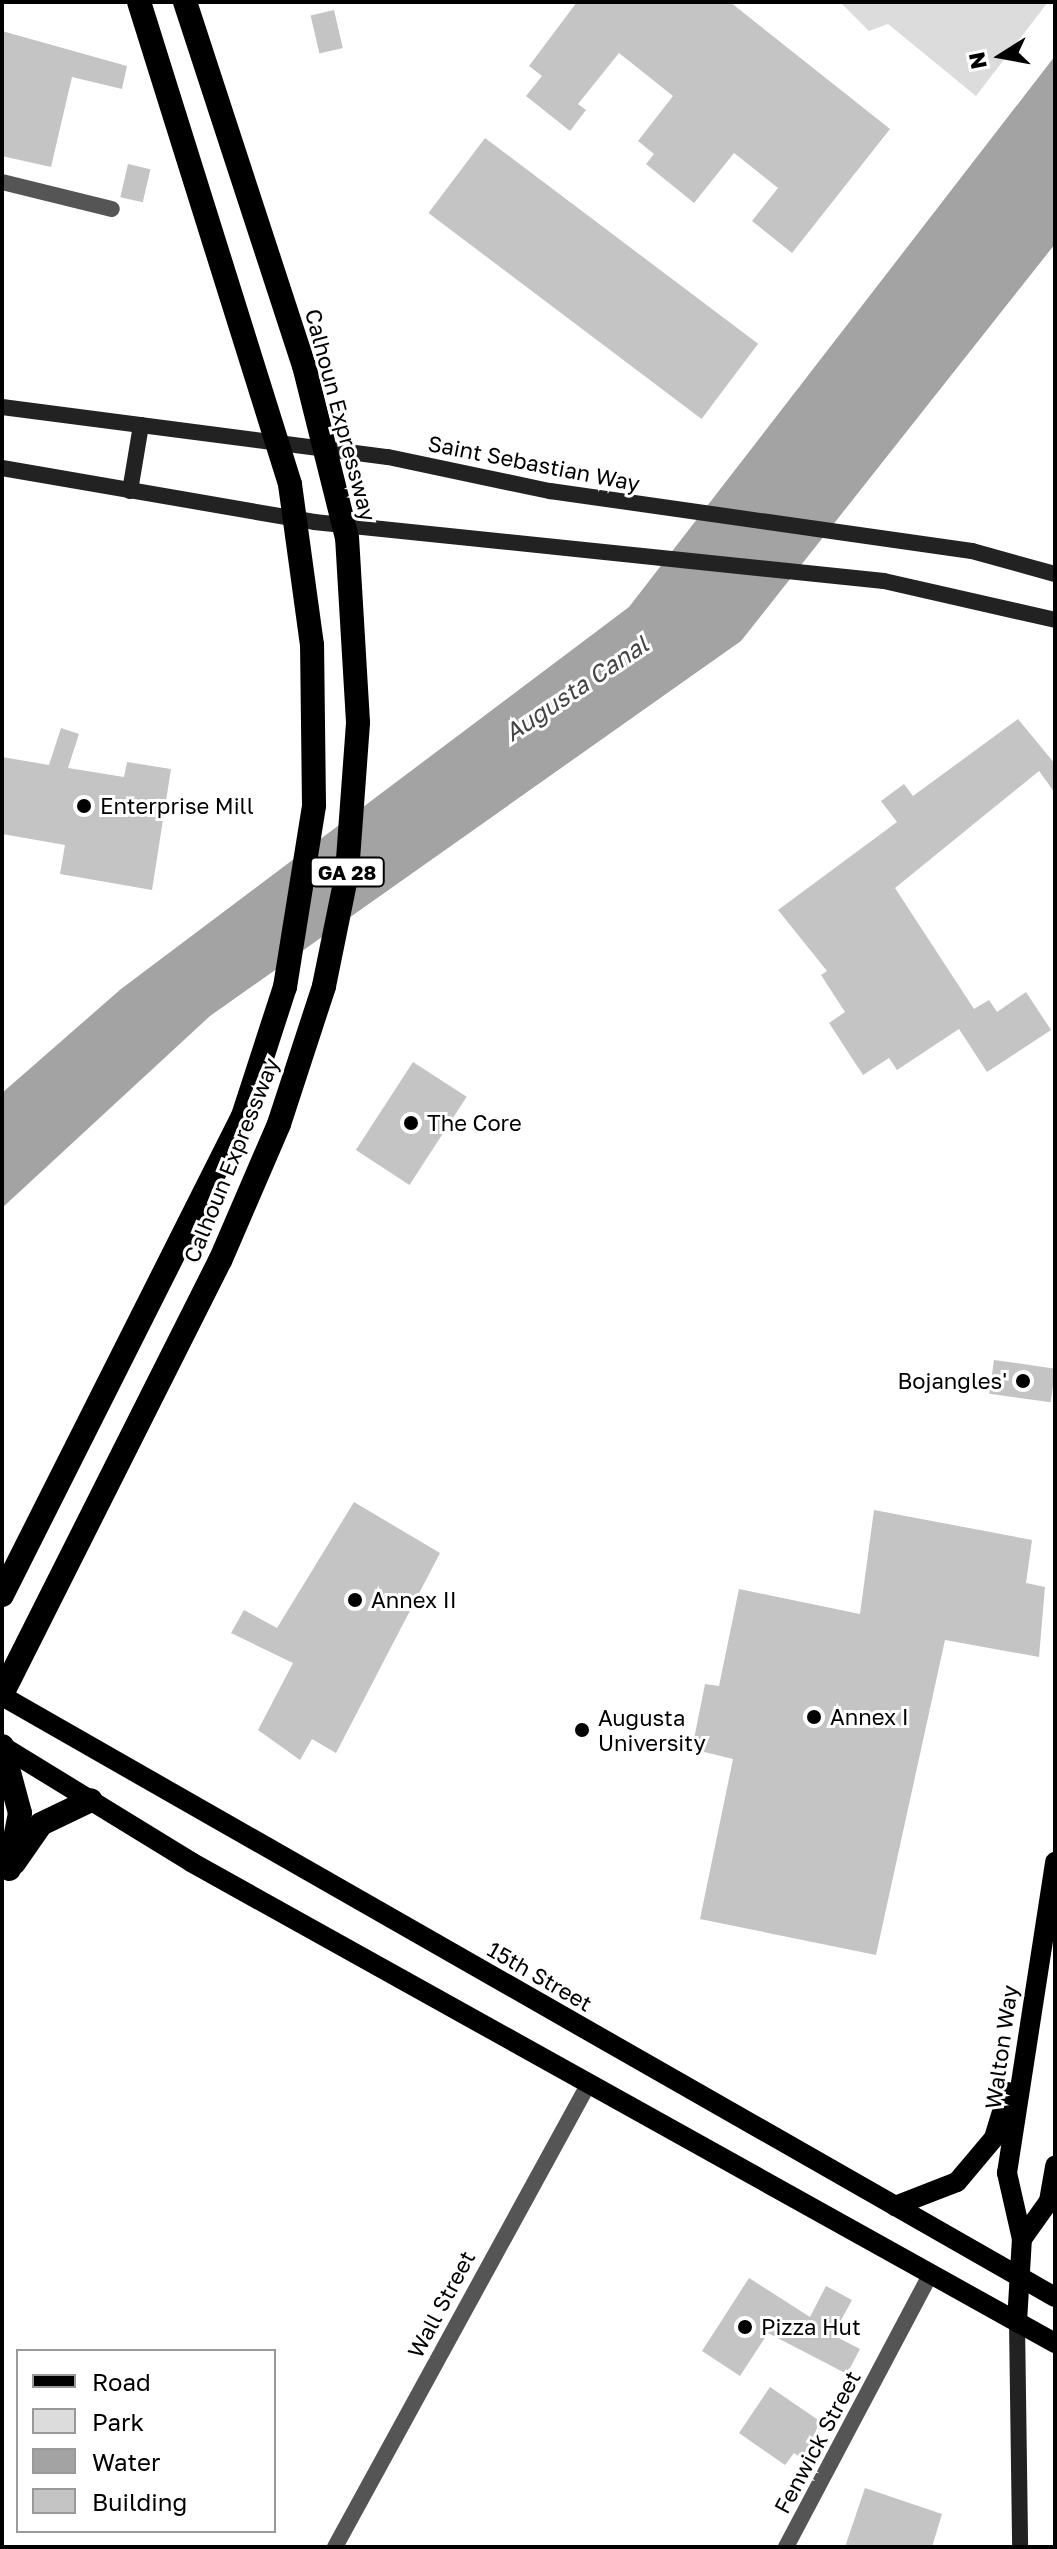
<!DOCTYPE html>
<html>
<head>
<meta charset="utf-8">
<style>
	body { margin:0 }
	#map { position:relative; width:1057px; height:2549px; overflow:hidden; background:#fff; font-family:"Golos Text",sans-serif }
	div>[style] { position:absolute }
	.green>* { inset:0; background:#dcdcdc }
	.water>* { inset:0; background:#a3a3a3 }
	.building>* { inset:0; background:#c4c4c4; transform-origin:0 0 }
	.street>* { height:16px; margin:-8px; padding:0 8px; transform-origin:8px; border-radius:8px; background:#555 }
	.secondary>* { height:16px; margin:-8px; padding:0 8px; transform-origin:8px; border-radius:8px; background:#222 }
	.primary>* { height:20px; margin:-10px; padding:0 10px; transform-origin:10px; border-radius:10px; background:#000 }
	.highway>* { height:24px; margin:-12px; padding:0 12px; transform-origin:12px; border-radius:12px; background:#000 }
	.dots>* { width:22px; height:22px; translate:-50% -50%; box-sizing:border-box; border:4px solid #fff; border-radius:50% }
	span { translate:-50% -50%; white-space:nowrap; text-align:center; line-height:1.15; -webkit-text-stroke:6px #fff; paint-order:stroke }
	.shield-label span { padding:2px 6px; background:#fff; border:2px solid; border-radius:6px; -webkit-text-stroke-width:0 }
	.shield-label { font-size:20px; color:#000; font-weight:700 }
	.street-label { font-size:22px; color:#000 }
	.poi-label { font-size:22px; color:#000 }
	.left { translate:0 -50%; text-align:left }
	.right { translate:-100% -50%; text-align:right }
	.water-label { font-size:24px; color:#444; font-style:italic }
	.frame { position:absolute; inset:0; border:4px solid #000; pointer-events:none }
	.legend { position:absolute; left:16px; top:2349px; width:260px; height:184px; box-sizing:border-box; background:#fff; border:2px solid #999; margin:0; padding:10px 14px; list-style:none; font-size:24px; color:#000 }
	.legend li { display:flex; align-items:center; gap:16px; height:40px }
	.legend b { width:40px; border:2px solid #999 }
	.north { position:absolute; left:961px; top:16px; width:80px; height:80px; -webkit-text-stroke:6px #fff; paint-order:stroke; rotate:259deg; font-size:22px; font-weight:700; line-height:32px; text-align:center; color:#000 }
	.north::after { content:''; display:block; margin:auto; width:28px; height:36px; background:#000; clip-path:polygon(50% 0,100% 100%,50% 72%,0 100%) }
</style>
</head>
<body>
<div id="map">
	<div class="green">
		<i style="clip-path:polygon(840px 2px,1048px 2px,976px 96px,888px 24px,869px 31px)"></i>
	</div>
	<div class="water">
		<i style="clip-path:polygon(1055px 56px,1055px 244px,741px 641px,210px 1016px,2px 1208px,2px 1093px,121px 989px,629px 607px)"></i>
	</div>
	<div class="building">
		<i style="clip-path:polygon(577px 2px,730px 2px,890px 129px,792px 253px,752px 221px,778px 188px,734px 153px,694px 203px,646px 164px,654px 154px,638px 141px,673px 96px,619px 53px,578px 104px,586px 110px,570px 131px,526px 96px,542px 76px,529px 66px)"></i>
		<i style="left:334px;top:10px;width:39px;height:24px;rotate:77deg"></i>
		<i style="clip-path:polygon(2px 31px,127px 66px,122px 89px,72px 77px,51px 167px,2px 156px)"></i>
		<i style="left:485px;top:138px;width:342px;height:94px;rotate:37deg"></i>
		<i style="left:128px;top:164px;width:23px;height:34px;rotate:13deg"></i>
		<i style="clip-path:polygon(1018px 719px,1055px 764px,1055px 793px,1039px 771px,895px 888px,974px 1009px,989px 1000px,997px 1012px,1026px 992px,1051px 1030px,987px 1072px,959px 1029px,897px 1070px,889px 1058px,863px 1075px,829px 1023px,845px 1012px,821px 975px,827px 971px,778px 910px,897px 822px,881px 801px,904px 784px,913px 796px)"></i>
		<i style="clip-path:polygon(61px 728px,79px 734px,68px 768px,124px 777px,127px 762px,171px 769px,152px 890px,60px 874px,65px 845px,2px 834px,2px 757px,49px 765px)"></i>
		<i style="left:413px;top:1062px;width:64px;height:105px;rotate:33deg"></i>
		<i style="left:994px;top:1360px;width:62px;height:34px;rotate:8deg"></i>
		<i style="clip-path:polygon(354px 1502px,440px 1553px,336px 1753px,312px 1739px,300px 1760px,258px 1730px,293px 1663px,231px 1633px,244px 1610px,277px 1628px)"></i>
		<i style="clip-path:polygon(874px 1510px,1032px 1540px,1026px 1583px,1045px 1587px,1039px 1657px,945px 1640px,876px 1955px,700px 1919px,733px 1759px,692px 1749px,705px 1684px,719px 1686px,739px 1589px,860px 1614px)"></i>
		<i style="clip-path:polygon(749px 2278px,810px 2317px,826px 2286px,852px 2300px,833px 2335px,860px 2349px,847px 2374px,768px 2333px,740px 2376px,702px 2351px)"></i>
		<i style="clip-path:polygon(770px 2387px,824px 2424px,801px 2458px,794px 2453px,785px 2465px,739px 2433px)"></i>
		<i style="clip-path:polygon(865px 2488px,942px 2514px,932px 2547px,845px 2547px)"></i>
	</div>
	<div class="street">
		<i style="left:2px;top:182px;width:113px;rotate:13.8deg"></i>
		<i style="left:335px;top:2547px;width:529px;rotate:-61.3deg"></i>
		<i style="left:786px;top:2547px;width:310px;rotate:-62.1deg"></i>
	</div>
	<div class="secondary">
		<i style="left:2px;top:407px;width:389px;rotate:7.4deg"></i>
		<i style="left:388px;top:457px;width:166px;rotate:11.9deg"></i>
		<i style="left:550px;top:491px;width:426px;rotate:8.1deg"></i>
		<i style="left:972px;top:551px;width:86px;rotate:15.5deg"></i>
		<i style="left:2px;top:468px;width:317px;rotate:9.8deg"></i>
		<i style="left:314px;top:522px;width:573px;rotate:5.91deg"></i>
		<i style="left:884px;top:581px;width:175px;rotate:12.8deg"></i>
		<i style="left:130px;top:491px;width:67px;rotate:-80.5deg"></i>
		<i style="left:1017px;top:2322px;width:225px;rotate:89.2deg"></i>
	</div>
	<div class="primary">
		<i style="left:2px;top:1696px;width:1212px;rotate:29.72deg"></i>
		<i style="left:2px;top:1746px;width:222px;rotate:31.5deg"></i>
		<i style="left:191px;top:1862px;width:989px;rotate:29.11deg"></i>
		<i style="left:895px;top:2206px;width:66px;rotate:-21.2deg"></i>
		<i style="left:957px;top:2182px;width:57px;rotate:-49.9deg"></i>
		<i style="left:994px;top:2138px;width:48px;rotate:-73.1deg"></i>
		<i style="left:1022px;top:2239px;width:47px;rotate:-54.6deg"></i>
		<i style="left:1049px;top:2201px;width:36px;rotate:-80deg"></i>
		<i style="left:1017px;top:2322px;width:83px;rotate:-86.6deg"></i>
		<i style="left:1022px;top:2239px;width:68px;rotate:-102.8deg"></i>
		<i style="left:1007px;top:2173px;width:315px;rotate:-81.2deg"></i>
	</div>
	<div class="highway">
		<i style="left:2px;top:1595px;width:536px;rotate:-63.29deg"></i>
		<i style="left:243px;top:1116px;width:136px;rotate:-72deg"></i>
		<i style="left:285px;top:987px;width:184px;rotate:-80.9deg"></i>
		<i style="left:314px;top:805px;width:160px;rotate:-90.7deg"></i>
		<i style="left:312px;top:645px;width:162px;rotate:-97.8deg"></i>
		<i style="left:290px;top:484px;width:505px;rotate:-107.39deg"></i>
		<i style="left:2px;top:1694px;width:485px;rotate:-63.3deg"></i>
		<i style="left:220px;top:1261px;width:149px;rotate:-66.7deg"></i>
		<i style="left:279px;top:1124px;width:145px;rotate:-71.9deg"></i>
		<i style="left:324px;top:986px;width:115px;rotate:-78.5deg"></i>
		<i style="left:347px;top:873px;width:151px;rotate:-85.8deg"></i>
		<i style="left:358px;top:722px;width:184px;rotate:-93.4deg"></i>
		<i style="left:347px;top:538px;width:177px;rotate:-104deg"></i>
		<i style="left:304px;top:366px;width:383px;rotate:-108.1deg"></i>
		<i style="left:2px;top:1746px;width:69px;rotate:75deg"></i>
		<i style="left:20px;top:1813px;width:57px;rotate:101.1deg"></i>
		<i style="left:14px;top:1863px;width:47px;rotate:-55.3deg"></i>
		<i style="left:41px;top:1824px;width:55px;rotate:-25.6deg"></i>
	</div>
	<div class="dots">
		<i style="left:84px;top:806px;background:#000"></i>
		<i style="left:411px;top:1123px;background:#000"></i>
		<i style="left:1023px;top:1381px;background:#000"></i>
		<i style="left:355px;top:1600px;background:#000"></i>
		<i style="left:814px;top:1717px;background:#000"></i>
		<i style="left:582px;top:1730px;background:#000"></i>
		<i style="left:745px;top:2327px;background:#000"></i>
	</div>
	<div class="shield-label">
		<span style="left:347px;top:872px">GA 28</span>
	</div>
	<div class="street-label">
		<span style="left:341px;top:415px;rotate:75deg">Calhoun Expressway</span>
		<span style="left:534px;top:463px;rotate:11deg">Saint Sebastian Way</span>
		<span style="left:231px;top:1160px;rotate:-68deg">Calhoun Expressway</span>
		<span style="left:540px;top:1976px;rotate:30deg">15th Street</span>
		<span style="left:1001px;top:2047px;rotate:-82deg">Walton Way</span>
		<span style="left:441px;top:2304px;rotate:-62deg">Wall Street</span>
		<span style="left:817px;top:2442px;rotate:-62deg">Fenwick Street</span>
	</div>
	<div class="poi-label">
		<span class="left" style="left:100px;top:806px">Enterprise Mill</span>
		<span class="left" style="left:427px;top:1123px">The Core</span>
		<span class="right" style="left:1007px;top:1381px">Bojangles'</span>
		<span class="left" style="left:371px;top:1600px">Annex II</span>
		<span class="left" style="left:598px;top:1730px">Augusta<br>University</span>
		<span class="left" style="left:830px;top:1717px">Annex I</span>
		<span class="left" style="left:761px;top:2327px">Pizza Hut</span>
	</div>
	<div class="water-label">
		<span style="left:576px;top:688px;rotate:-34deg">Augusta Canal</span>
	</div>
	<div class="frame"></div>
	<ul class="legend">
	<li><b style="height:10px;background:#000"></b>Road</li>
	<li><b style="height:22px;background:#dcdcdc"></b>Park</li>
	<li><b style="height:22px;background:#a3a3a3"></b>Water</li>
	<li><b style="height:22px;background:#c4c4c4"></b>Building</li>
	</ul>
	<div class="north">N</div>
</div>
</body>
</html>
